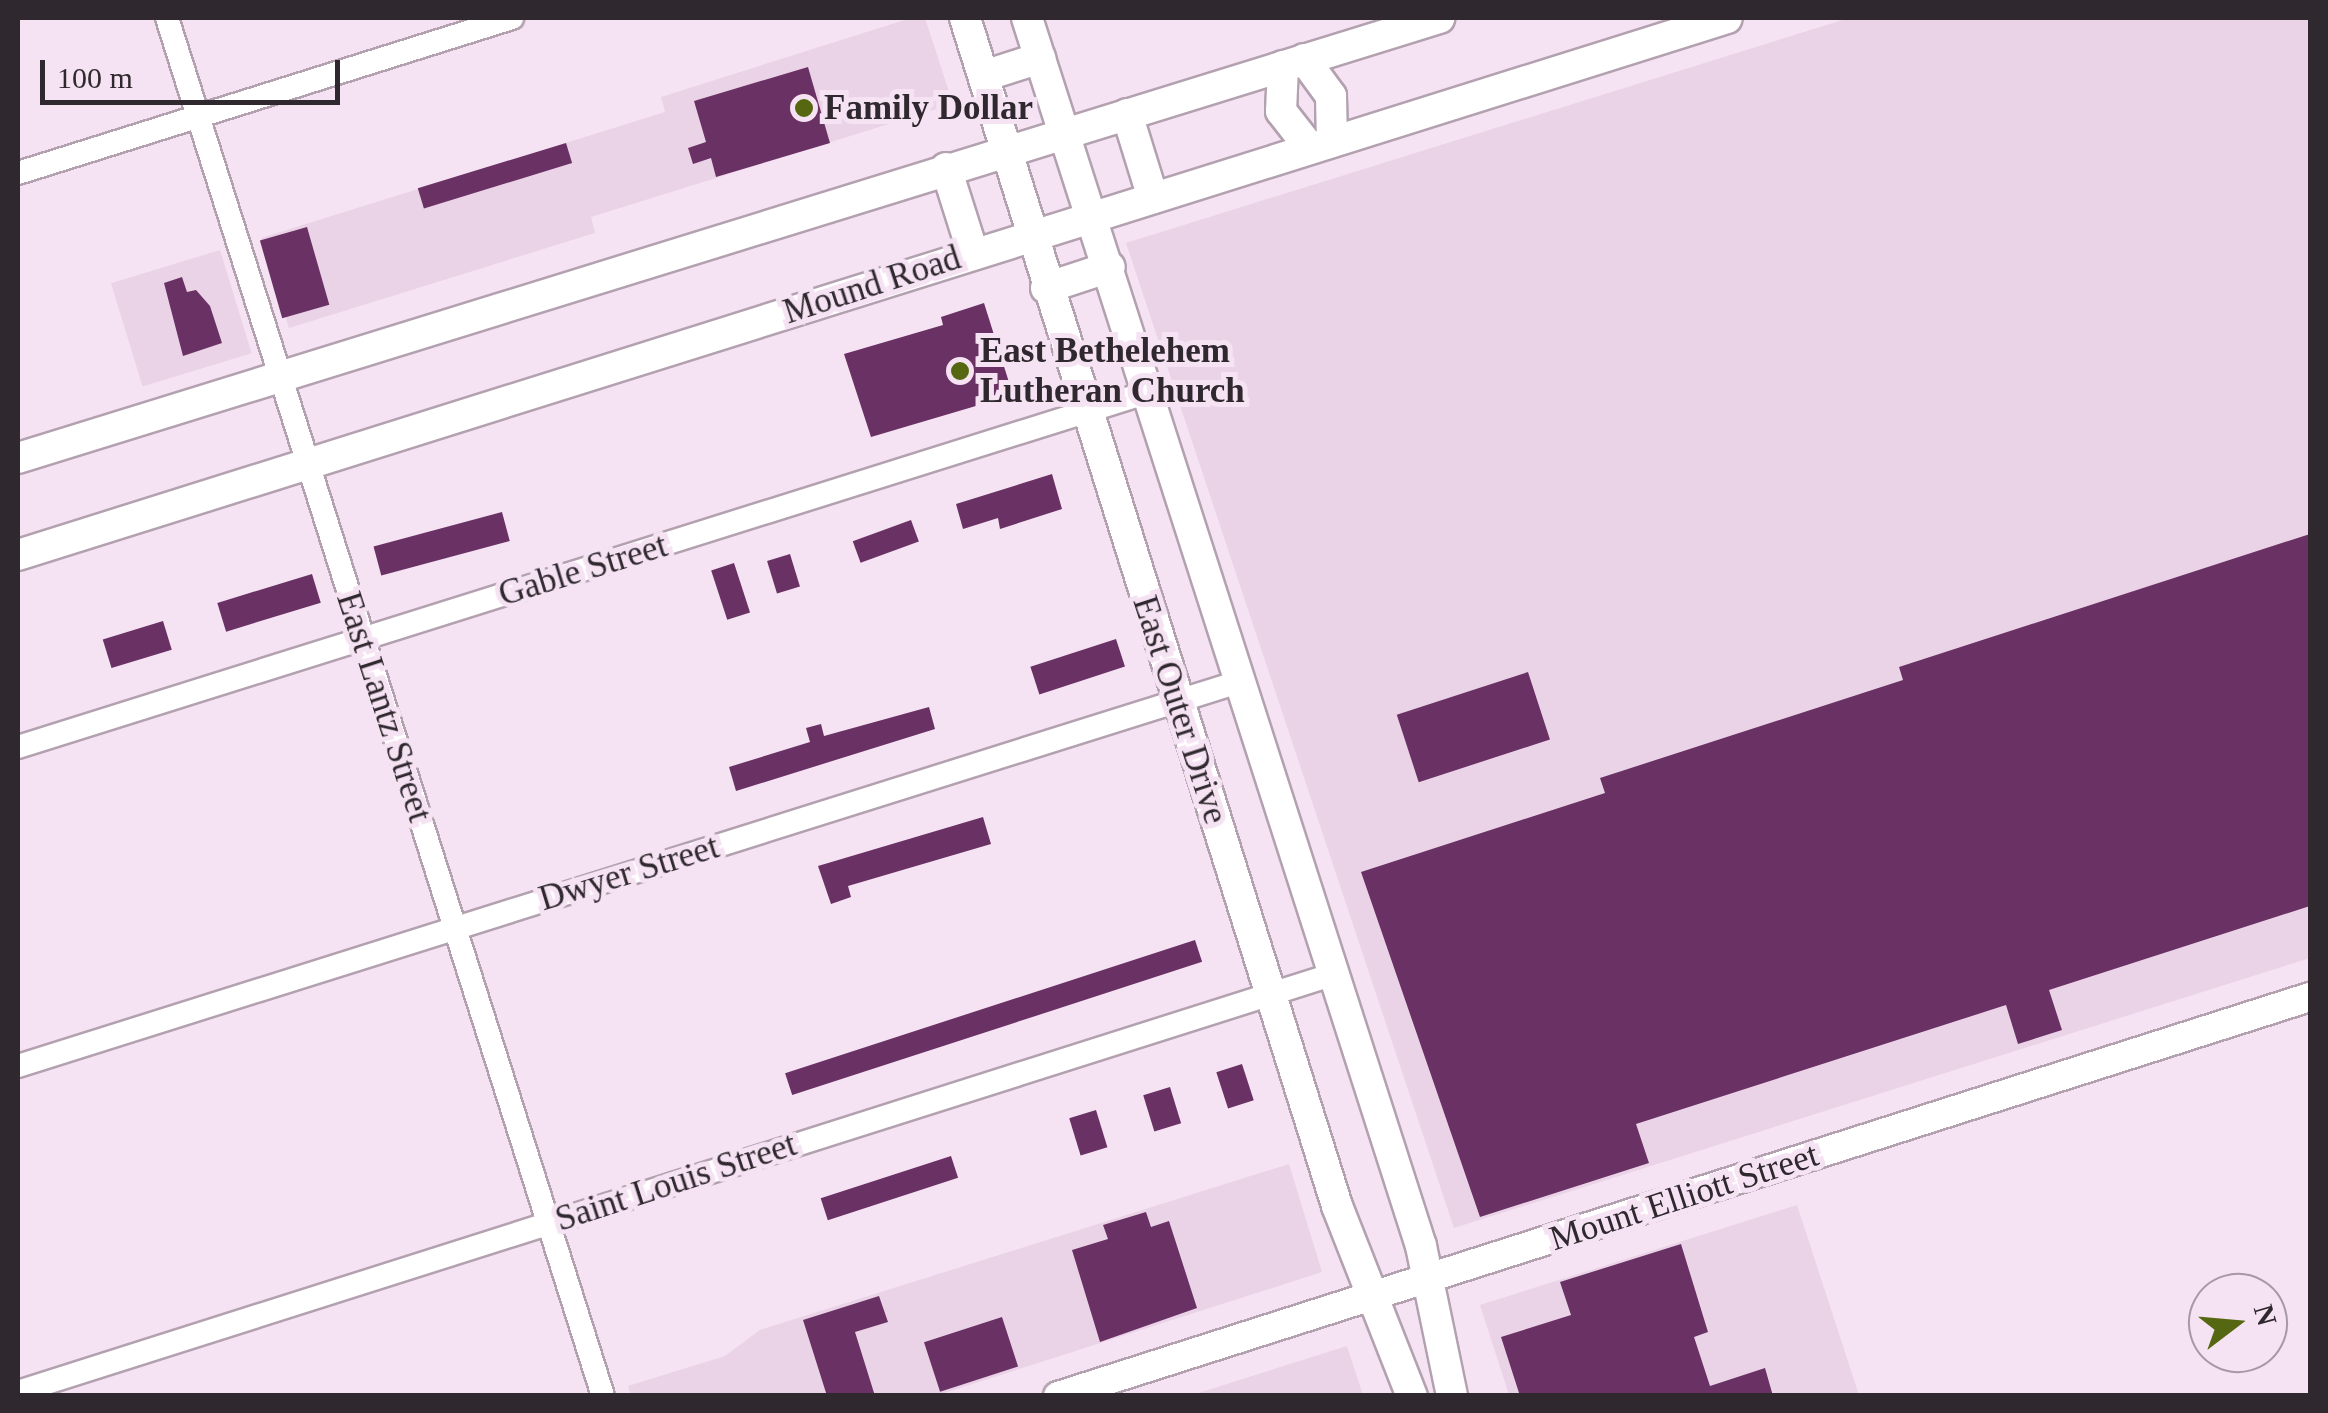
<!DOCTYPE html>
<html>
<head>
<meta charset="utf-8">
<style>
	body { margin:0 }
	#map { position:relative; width:2328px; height:1413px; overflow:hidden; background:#f5e2f2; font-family:"Times New Roman",serif }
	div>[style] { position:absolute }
	.built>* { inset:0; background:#ebd3e7; transform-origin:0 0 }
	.building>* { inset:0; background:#6a3165; transform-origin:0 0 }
	.roads { filter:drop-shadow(2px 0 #b3a1b0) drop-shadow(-2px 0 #b3a1b0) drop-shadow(0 2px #b3a1b0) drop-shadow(0 -2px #b3a1b0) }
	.minor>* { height:22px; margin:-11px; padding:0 11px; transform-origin:11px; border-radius:11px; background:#fff }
	.tertiary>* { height:28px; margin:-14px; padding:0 14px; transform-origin:14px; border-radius:14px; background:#fff }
	.secondary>* { height:30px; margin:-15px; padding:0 15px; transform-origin:15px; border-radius:15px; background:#fff }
	.dots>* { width:28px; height:28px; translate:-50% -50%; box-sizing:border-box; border:5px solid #f5e2f2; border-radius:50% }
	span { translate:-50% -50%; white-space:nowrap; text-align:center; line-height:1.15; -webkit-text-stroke:10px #f5e2f2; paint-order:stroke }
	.poi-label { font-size:35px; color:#2f282e; font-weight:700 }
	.left { translate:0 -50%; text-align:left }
	.street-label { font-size:35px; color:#2f282e }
	.frame { position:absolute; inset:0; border:20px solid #2f282e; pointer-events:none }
	.north { position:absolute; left:2188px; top:1273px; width:100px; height:100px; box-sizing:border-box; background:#f5e2f2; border:2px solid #a698a4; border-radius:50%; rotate:74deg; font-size:28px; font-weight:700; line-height:40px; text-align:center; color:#2f282e }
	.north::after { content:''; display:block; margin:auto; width:35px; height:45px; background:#566712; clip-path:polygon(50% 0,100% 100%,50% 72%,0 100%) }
	.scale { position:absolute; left:40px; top:60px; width:300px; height:45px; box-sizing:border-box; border:5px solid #2f282e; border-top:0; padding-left:12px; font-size:30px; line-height:35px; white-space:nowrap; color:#2f282e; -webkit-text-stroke:8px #f5e2f2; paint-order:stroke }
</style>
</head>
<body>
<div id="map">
	<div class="built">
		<i style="clip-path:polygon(911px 18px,925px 18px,953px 104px,591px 217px,595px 233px,289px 328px,261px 238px,665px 112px,661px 97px)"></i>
		<i style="clip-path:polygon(1849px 18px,2310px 18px,2310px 958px,1454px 1228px,1126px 243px)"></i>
		<i style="left:220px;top:250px;width:108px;height:114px;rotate:73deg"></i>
		<i style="clip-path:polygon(1289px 1164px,1322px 1272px,938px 1395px,631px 1396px,628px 1386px,725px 1356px,760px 1330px)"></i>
		<i style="clip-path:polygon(1797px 1205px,1859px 1395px,1509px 1395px,1480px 1305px)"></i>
		<i style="clip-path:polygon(1347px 1346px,1363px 1395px,1192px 1395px)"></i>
	</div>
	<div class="building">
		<i style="clip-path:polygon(808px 67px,830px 143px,716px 177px,711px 158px,693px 164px,688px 148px,706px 142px,694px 101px)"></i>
		<i style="left:566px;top:143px;width:21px;height:155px;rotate:73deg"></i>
		<i style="left:307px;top:227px;width:81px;height:49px;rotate:74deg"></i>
		<i style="clip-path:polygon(182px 277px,187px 292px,196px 290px,210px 306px,222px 343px,183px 356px,164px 283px)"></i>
		<i style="clip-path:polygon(984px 303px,1013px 395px,871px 437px,844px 354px,943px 325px,941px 317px)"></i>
		<i style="clip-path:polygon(1052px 474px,1062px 509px,1000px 529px,998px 518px,963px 529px,956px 504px)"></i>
		<i style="left:502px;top:512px;width:30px;height:133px;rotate:75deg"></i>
		<i style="left:911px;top:520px;width:23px;height:62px;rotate:70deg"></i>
		<i style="clip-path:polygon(2310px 534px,2310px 906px,2049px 990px,2062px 1030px,2018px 1044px,2006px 1005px,1636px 1124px,1649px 1163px,1480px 1217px,1361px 872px,1605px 793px,1600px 778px,1903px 680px,1899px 667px)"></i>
		<i style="left:790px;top:554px;width:34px;height:24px;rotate:73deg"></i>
		<i style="left:734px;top:563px;width:52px;height:24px;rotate:72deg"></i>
		<i style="left:312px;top:574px;width:30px;height:99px;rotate:73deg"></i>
		<i style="left:163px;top:621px;width:30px;height:63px;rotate:73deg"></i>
		<i style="left:1116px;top:639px;width:29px;height:90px;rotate:72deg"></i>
		<i style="left:1528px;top:672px;width:71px;height:138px;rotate:72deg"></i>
		<i style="clip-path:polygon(929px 707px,935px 729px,736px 791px,729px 767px,810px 742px,806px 728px,821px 724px,824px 736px)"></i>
		<i style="clip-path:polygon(983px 817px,991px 844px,848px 886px,851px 897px,831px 904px,818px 866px)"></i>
		<i style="left:1195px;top:940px;width:23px;height:431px;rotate:72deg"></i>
		<i style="left:1242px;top:1064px;width:38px;height:27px;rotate:72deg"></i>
		<i style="left:1170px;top:1087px;width:38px;height:28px;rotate:73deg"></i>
		<i style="left:1096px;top:1110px;width:39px;height:28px;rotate:73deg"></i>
		<i style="left:951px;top:1156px;width:23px;height:137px;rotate:72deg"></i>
		<i style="clip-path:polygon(1146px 1212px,1151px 1227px,1169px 1221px,1197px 1308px,1100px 1342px,1072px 1250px,1108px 1239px,1103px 1225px)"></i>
		<i style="clip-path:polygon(1681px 1244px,1708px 1332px,1694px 1337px,1710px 1386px,1765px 1368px,1773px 1396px,1520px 1396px,1501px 1337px,1571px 1315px,1560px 1282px)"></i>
		<i style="clip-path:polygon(879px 1296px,888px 1322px,855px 1332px,875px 1396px,827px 1396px,803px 1320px)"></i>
		<i style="left:1002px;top:1317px;width:52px;height:82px;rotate:72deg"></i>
	</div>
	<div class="roads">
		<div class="minor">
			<i style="left:167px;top:18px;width:1445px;rotate:72.44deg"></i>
			<i style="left:18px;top:173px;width:518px;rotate:-17.42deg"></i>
			<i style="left:18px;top:747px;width:1185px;rotate:-17.43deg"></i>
			<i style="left:18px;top:1066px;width:1282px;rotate:-17.47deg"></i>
			<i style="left:18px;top:1392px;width:1381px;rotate:-17.62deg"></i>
		</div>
		<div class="tertiary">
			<i style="left:1058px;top:1396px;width:1314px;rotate:-17.68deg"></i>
		</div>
		<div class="secondary">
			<i style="left:965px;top:18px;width:1245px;rotate:72.61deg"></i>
			<i style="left:1337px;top:1206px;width:204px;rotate:68.5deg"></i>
			<i style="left:1027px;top:18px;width:1290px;rotate:72.21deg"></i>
			<i style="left:1421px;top:1246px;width:153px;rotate:78.3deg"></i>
			<i style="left:1304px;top:59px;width:46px;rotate:53.9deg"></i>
			<i style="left:1331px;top:96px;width:46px;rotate:88.8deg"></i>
			<i style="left:1283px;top:66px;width:45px;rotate:92.5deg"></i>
			<i style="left:1281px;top:111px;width:47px;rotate:51.9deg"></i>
			<i style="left:984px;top:76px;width:59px;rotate:-17.8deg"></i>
			<i style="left:1127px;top:114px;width:88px;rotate:72.8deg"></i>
			<i style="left:946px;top:168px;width:89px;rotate:72.4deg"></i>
			<i style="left:1046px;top:288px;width:67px;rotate:-18.2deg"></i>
			<i style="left:18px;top:458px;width:1488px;rotate:-17.2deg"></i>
			<i style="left:18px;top:555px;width:1791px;rotate:-17.44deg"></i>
		</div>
	</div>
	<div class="dots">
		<i style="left:804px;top:108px;background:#566712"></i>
		<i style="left:960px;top:371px;background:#566712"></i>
	</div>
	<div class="poi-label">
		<span class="left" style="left:824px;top:108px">Family Dollar</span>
		<span class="left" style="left:980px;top:371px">East Bethelehem<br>Lutheran Church</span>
	</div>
	<div class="street-label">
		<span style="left:872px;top:285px;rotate:-18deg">Mound Road</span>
		<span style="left:583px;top:570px;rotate:-17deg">Gable Street</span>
		<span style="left:384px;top:707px;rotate:72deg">East Lantz Street</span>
		<span style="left:1180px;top:710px;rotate:72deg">East Outer Drive</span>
		<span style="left:629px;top:873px;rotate:-17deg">Dwyer Street</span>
		<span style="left:676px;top:1182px;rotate:-18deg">Saint Louis Street</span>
		<span style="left:1684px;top:1197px;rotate:-18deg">Mount Elliott Street</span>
	</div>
	<div class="frame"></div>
	<div class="north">N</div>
	<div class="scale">100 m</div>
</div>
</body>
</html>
